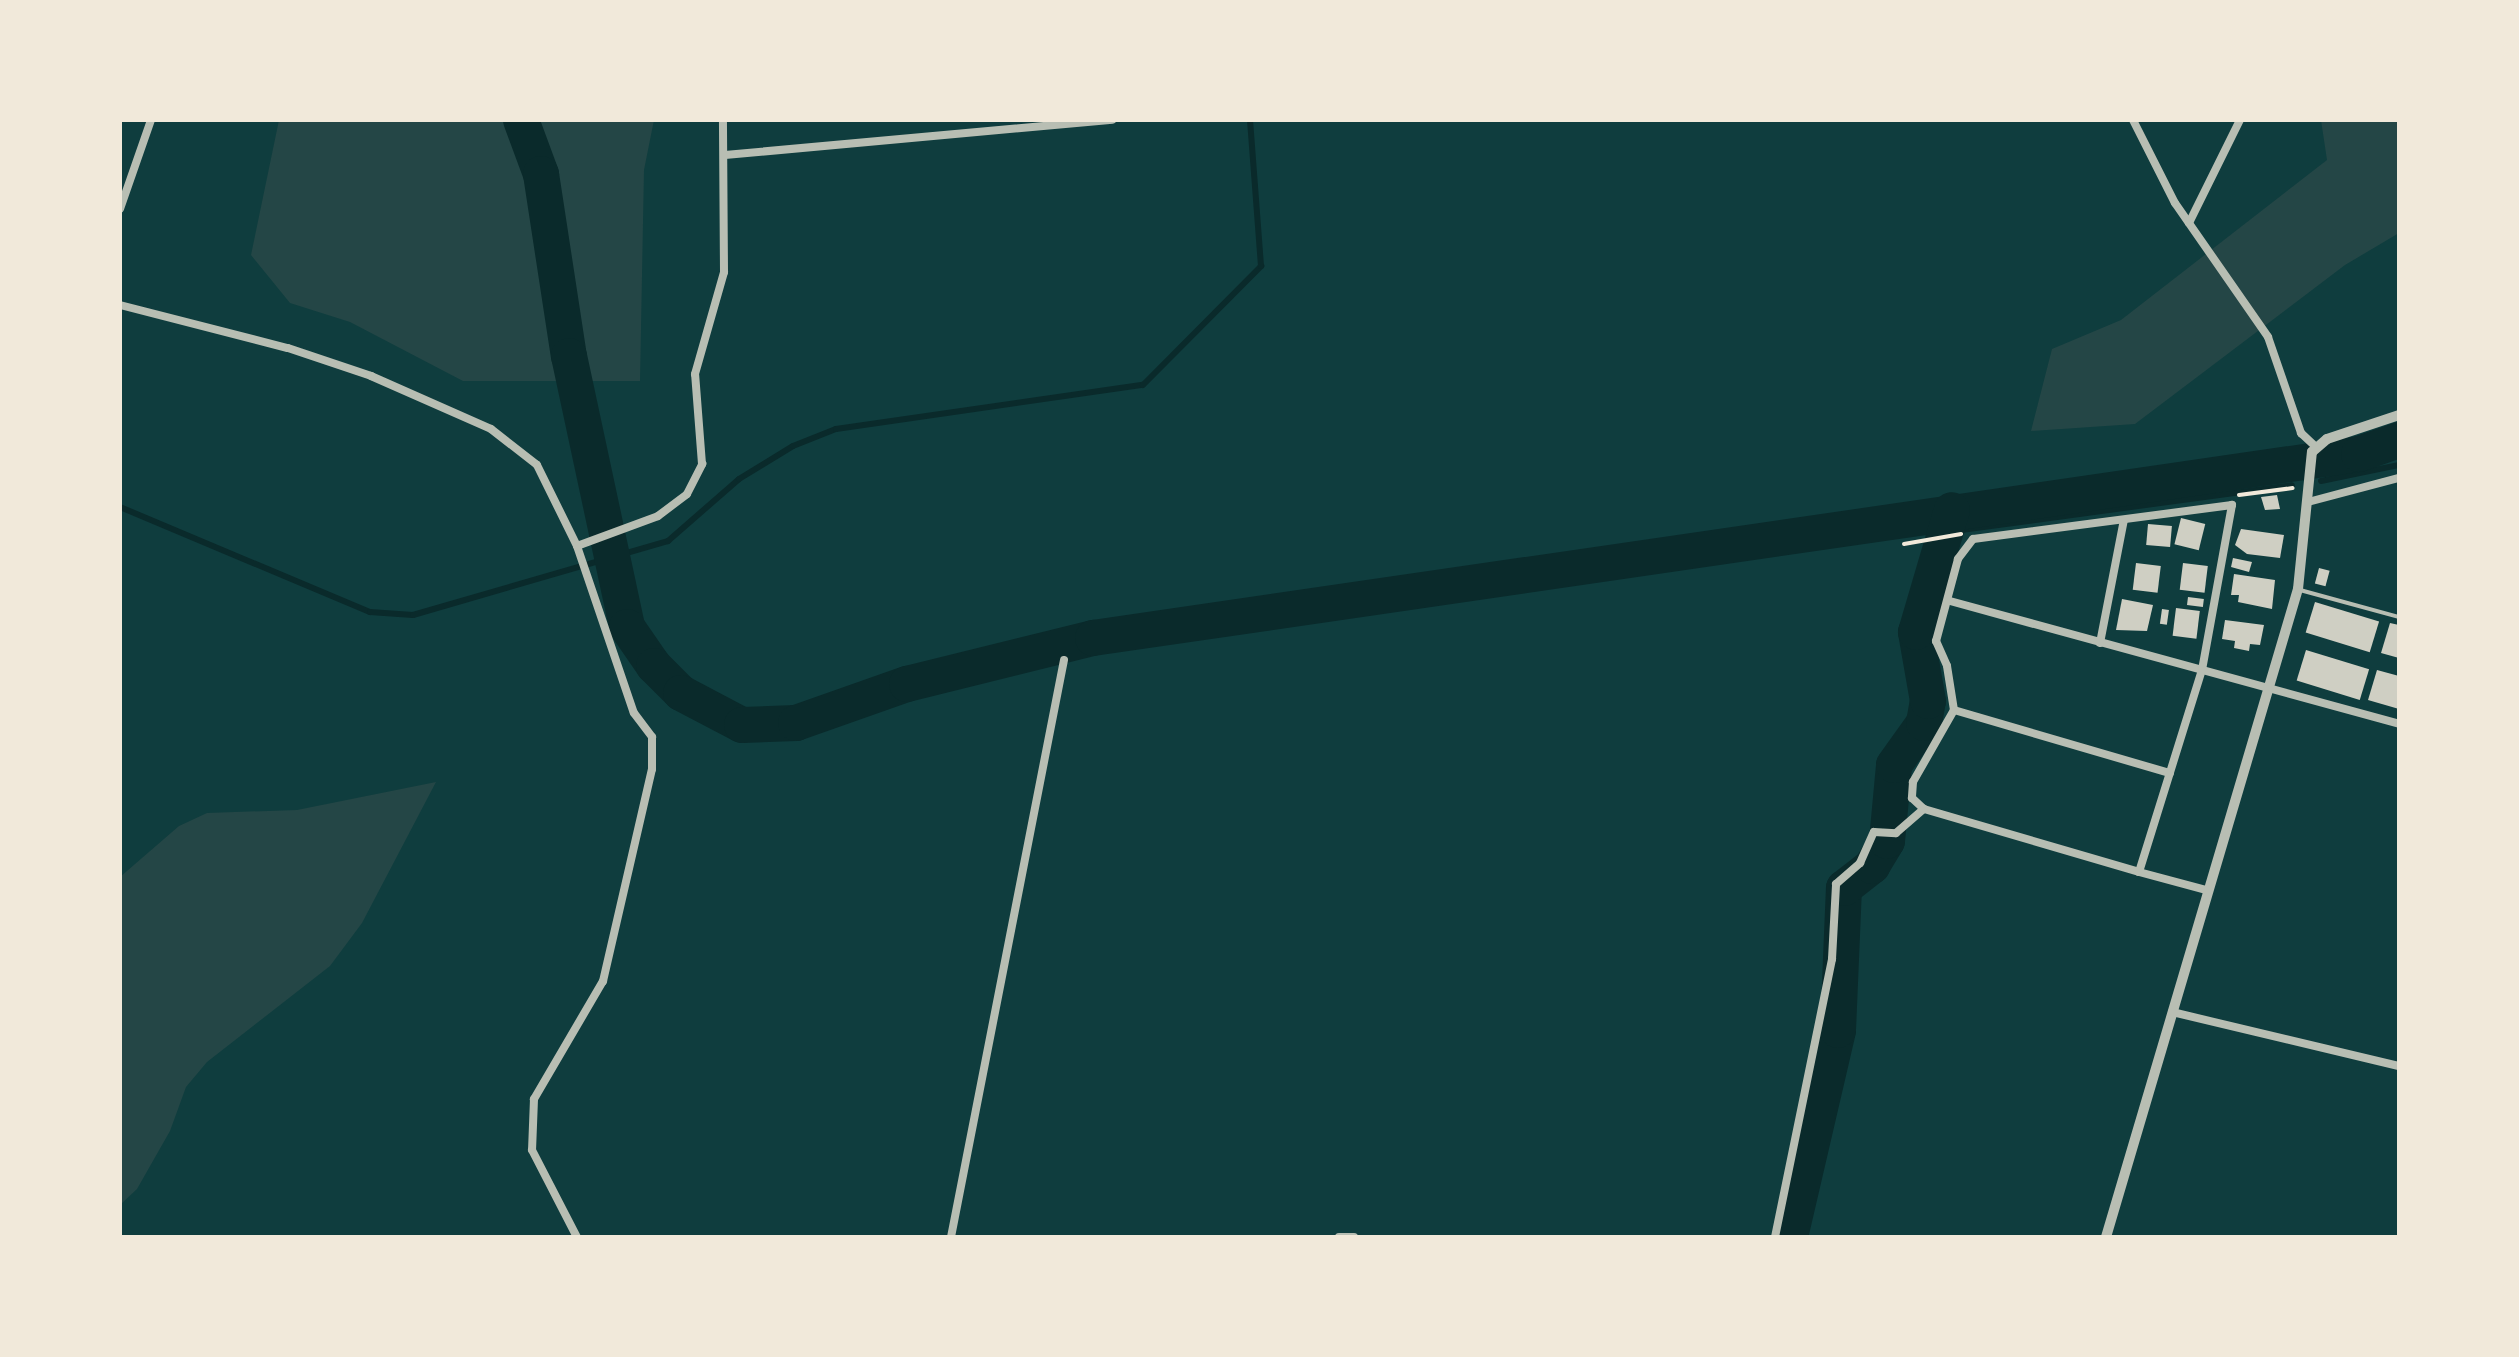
<!DOCTYPE html>
<html>
<head>
<meta charset="utf-8">
<style>
	body { margin:0 }
	#map { position:relative; width:2519px; height:1357px; overflow:hidden; background:#0f3d3e; font-family:Inter,sans-serif }
	div>[style] { position:absolute }
	.green>* { inset:0; background:#244646 }
	.stream>* { height:6px; margin:-3px; padding:0 3px; transform-origin:3px; border-radius:3px; background:#0a2a2b }
	.river>* { height:36px; margin:-18px; padding:0 18px; transform-origin:18px; border-radius:18px; background:#0a2a2b }
	.building>* { inset:0; background:#cfcfc3; transform-origin:0 0 }
	.path>* { height:4px; margin:-2px; padding:0 2px; transform-origin:2px; border-radius:2px; background:#f1e9da }
	.service>* { height:4px; margin:-2px; padding:0 2px; transform-origin:2px; border-radius:2px; background:#b8beb3 }
	.minor>* { height:8px; margin:-4px; padding:0 4px; transform-origin:4px; border-radius:4px; background:#b8beb3 }
	.tertiary>* { height:10px; margin:-5px; padding:0 5px; transform-origin:5px; border-radius:5px; background:#b8beb3 }
	span { translate:-50% -50%; white-space:nowrap; text-align:center; line-height:1.15; -webkit-text-stroke:8px #f1e9da; paint-order:stroke }
	.frame { position:absolute; inset:0; border:122px solid #f1e9da; pointer-events:none }
</style>
</head>
<body>
<div id="map">
	<div class="green">
		<i style="clip-path:polygon(279px 120px,654px 120px,644px 170px,640px 381px,463px 381px,350px 322px,290px 303px,251px 255px)"></i>
		<i style="clip-path:polygon(2321px 120px,2399px 120px,2399px 233px,2345px 265px,2135px 424px,2031px 431px,2052px 349px,2121px 320px,2327px 160px)"></i>
		<i style="clip-path:polygon(436px 782px,362px 923px,330px 966px,207px 1062px,186px 1087px,170px 1131px,137px 1189px,120px 1205px,120px 877px,179px 826px,207px 813px,297px 810px)"></i>
	</div>
	<div class="stream">
		<i style="left:2321px;top:481px;width:80px;rotate:-11.6deg"></i>
		<i style="left:120px;top:507px;width:271px;rotate:22.8deg"></i>
		<i style="left:370px;top:612px;width:43px;rotate:4deg"></i>
		<i style="left:413px;top:615px;width:266px;rotate:-16.2deg"></i>
		<i style="left:668px;top:541px;width:94px;rotate:-41.1deg"></i>
		<i style="left:739px;top:479px;width:63px;rotate:-31.4deg"></i>
		<i style="left:793px;top:446px;width:46px;rotate:-21.6deg"></i>
		<i style="left:836px;top:429px;width:310px;rotate:-8.2deg"></i>
		<i style="left:1143px;top:385px;width:168px;rotate:-45.2deg"></i>
		<i style="left:1261px;top:266px;width:146px;rotate:-94.3deg"></i>
		<i style="left:1946px;top:532px;width:349px;rotate:-7.7deg"></i>
	</div>
	<div class="river">
		<i style="left:521px;top:120px;width:58px;rotate:69.7deg"></i>
		<i style="left:541px;top:174px;width:184px;rotate:81.3deg"></i>
		<i style="left:569px;top:356px;width:277px;rotate:77.9deg"></i>
		<i style="left:627px;top:627px;width:47px;rotate:55.3deg"></i>
		<i style="left:654px;top:666px;width:38px;rotate:45deg"></i>
		<i style="left:681px;top:693px;width:69px;rotate:27.7deg"></i>
		<i style="left:742px;top:725px;width:54px;rotate:-2.1deg"></i>
		<i style="left:796px;top:723px;width:118px;rotate:-19.4deg"></i>
		<i style="left:907px;top:684px;width:192px;rotate:-13.9deg"></i>
		<i style="left:1093px;top:638px;width:1279px;rotate:-8.27deg"></i>
		<i style="left:2359px;top:454px;width:42px;rotate:-19.3deg"></i>
		<i style="left:1790px;top:1237px;width:212px;rotate:-76.9deg"></i>
		<i style="left:1838px;top:1030px;width:142px;rotate:-87.6deg"></i>
		<i style="left:1844px;top:888px;width:36px;rotate:-38deg"></i>
		<i style="left:1872px;top:866px;width:29px;rotate:-59deg"></i>
		<i style="left:1887px;top:841px;width:76px;rotate:-84.7deg"></i>
		<i style="left:1894px;top:765px;width:52px;rotate:-54.5deg"></i>
		<i style="left:1924px;top:723px;width:22px;rotate:-80deg"></i>
		<i style="left:1928px;top:701px;width:70px;rotate:-99.9deg"></i>
		<i style="left:1916px;top:632px;width:127px;rotate:-73.6deg"></i>
	</div>
	<div class="building">
		<i style="clip-path:polygon(2277px 495px,2280px 509px,2265px 510px,2261px 497px)"></i>
		<i style="left:2181px;top:518px;width:25px;height:27px;rotate:14deg"></i>
		<i style="left:2148px;top:524px;width:24px;height:21px;rotate:5deg"></i>
		<i style="clip-path:polygon(2241px 529px,2284px 535px,2280px 558px,2247px 554px,2235px 545px)"></i>
		<i style="clip-path:polygon(2233px 558px,2252px 562px,2249px 572px,2231px 567px)"></i>
		<i style="left:2136px;top:563px;width:25px;height:27px;rotate:7deg"></i>
		<i style="left:2183px;top:563px;width:25px;height:27px;rotate:7deg"></i>
		<i style="left:2319px;top:568px;width:11px;height:16px;rotate:15deg"></i>
		<i style="clip-path:polygon(2234px 574px,2275px 580px,2272px 609px,2238px 602px,2239px 595px,2231px 595px)"></i>
		<i style="left:2188px;top:597px;width:16px;height:8px;rotate:7deg"></i>
		<i style="clip-path:polygon(2122px 599px,2153px 605px,2147px 631px,2116px 630px)"></i>
		<i style="left:2315px;top:602px;width:67px;height:32px;rotate:17deg"></i>
		<i style="left:2176px;top:608px;width:24px;height:28px;rotate:7deg"></i>
		<i style="left:2162px;top:609px;width:7px;height:15px;rotate:8deg"></i>
		<i style="clip-path:polygon(2225px 620px,2264px 625px,2260px 645px,2250px 644px,2249px 651px,2234px 648px,2235px 641px,2222px 639px)"></i>
		<i style="clip-path:polygon(2390px 623px,2399px 625px,2399px 658px,2381px 653px)"></i>
		<i style="left:2306px;top:650px;width:66px;height:32px;rotate:17deg"></i>
		<i style="clip-path:polygon(2377px 670px,2399px 676px,2399px 709px,2368px 700px)"></i>
	</div>
	<div class="path">
		<i style="left:2239px;top:495px;width:54px;rotate:-7.4deg"></i>
		<i style="left:1904px;top:544px;width:58px;rotate:-10deg"></i>
	</div>
	<div class="service">
		<i style="left:2300px;top:590px;width:103px;rotate:15.3deg"></i>
	</div>
	<div class="minor">
		<i style="left:2133px;top:120px;width:93px;rotate:63.2deg"></i>
		<i style="left:2175px;top:203px;width:163px;rotate:55.2deg"></i>
		<i style="left:2268px;top:337px;width:102px;rotate:71deg"></i>
		<i style="left:2301px;top:433px;width:21px;rotate:43deg"></i>
		<i style="left:725px;top:155px;width:389px;rotate:-5.2deg"></i>
		<i style="left:120px;top:209px;width:94px;rotate:-70.8deg"></i>
		<i style="left:2189px;top:223px;width:115px;rotate:-63.7deg"></i>
		<i style="left:120px;top:305px;width:173px;rotate:14.4deg"></i>
		<i style="left:288px;top:348px;width:88px;rotate:18.6deg"></i>
		<i style="left:371px;top:376px;width:131px;rotate:23.8deg"></i>
		<i style="left:491px;top:429px;width:58px;rotate:38deg"></i>
		<i style="left:537px;top:465px;width:90px;rotate:63.7deg"></i>
		<i style="left:577px;top:546px;width:176px;rotate:71.2deg"></i>
		<i style="left:634px;top:713px;width:30px;rotate:53deg"></i>
		<i style="left:652px;top:737px;width:32px;rotate:90deg"></i>
		<i style="left:652px;top:769px;width:218px;rotate:103deg"></i>
		<i style="left:603px;top:981px;width:137px;rotate:120.3deg"></i>
		<i style="left:534px;top:1099px;width:51px;rotate:92.2deg"></i>
		<i style="left:532px;top:1150px;width:98px;rotate:62.7deg"></i>
		<i style="left:2308px;top:502px;width:94px;rotate:-14.8deg"></i>
		<i style="left:577px;top:546px;width:86px;rotate:-20.3deg"></i>
		<i style="left:658px;top:516px;width:36px;rotate:-37deg"></i>
		<i style="left:687px;top:494px;width:34px;rotate:-63deg"></i>
		<i style="left:702px;top:464px;width:90px;rotate:-94.4deg"></i>
		<i style="left:695px;top:374px;width:106px;rotate:-74.1deg"></i>
		<i style="left:724px;top:272px;width:152px;rotate:-90.4deg"></i>
		<i style="left:1950px;top:601px;width:466px;rotate:15.3deg"></i>
		<i style="left:2100px;top:643px;width:125px;rotate:-79deg"></i>
		<i style="left:1954px;top:710px;width:225px;rotate:16.3deg"></i>
		<i style="left:2139px;top:872px;width:212px;rotate:-72.7deg"></i>
		<i style="left:2202px;top:670px;width:168px;rotate:-79.7deg"></i>
		<i style="left:2232px;top:505px;width:261px;rotate:172.5deg"></i>
		<i style="left:1973px;top:539px;width:25px;rotate:127deg"></i>
		<i style="left:1958px;top:559px;width:85px;rotate:105deg"></i>
		<i style="left:1936px;top:641px;width:27px;rotate:66deg"></i>
		<i style="left:1947px;top:666px;width:45px;rotate:81deg"></i>
		<i style="left:1954px;top:710px;width:83px;rotate:119.7deg"></i>
		<i style="left:1913px;top:782px;width:16px;rotate:94deg"></i>
		<i style="left:1912px;top:798px;width:16px;rotate:43deg"></i>
		<i style="left:1924px;top:809px;width:224px;rotate:16.3deg"></i>
		<i style="left:2139px;top:872px;width:69px;rotate:15deg"></i>
		<i style="left:2172px;top:1012px;width:233px;rotate:13.4deg"></i>
		<i style="left:951px;top:1237px;width:588px;rotate:-78.92deg"></i>
		<i style="left:1339px;top:1237px;width:15px"></i>
		<i style="left:1775px;top:1237px;width:284px;rotate:-78.4deg"></i>
		<i style="left:1832px;top:959px;width:75px;rotate:-86.9deg"></i>
		<i style="left:1836px;top:884px;width:32px;rotate:-41deg"></i>
		<i style="left:1860px;top:863px;width:34px;rotate:-66deg"></i>
		<i style="left:1874px;top:832px;width:22px;rotate:3deg"></i>
		<i style="left:1896px;top:833px;width:37px;rotate:-41deg"></i>
	</div>
	<div class="tertiary">
		<i style="left:2106px;top:1237px;width:676px;rotate:-73.5deg"></i>
		<i style="left:2298px;top:589px;width:138px;rotate:-84.2deg"></i>
		<i style="left:2312px;top:452px;width:20px;rotate:-41deg"></i>
		<i style="left:2327px;top:439px;width:76px;rotate:-18.4deg"></i>
	</div>
	<div class="frame"></div>
</div>
</body>
</html>
